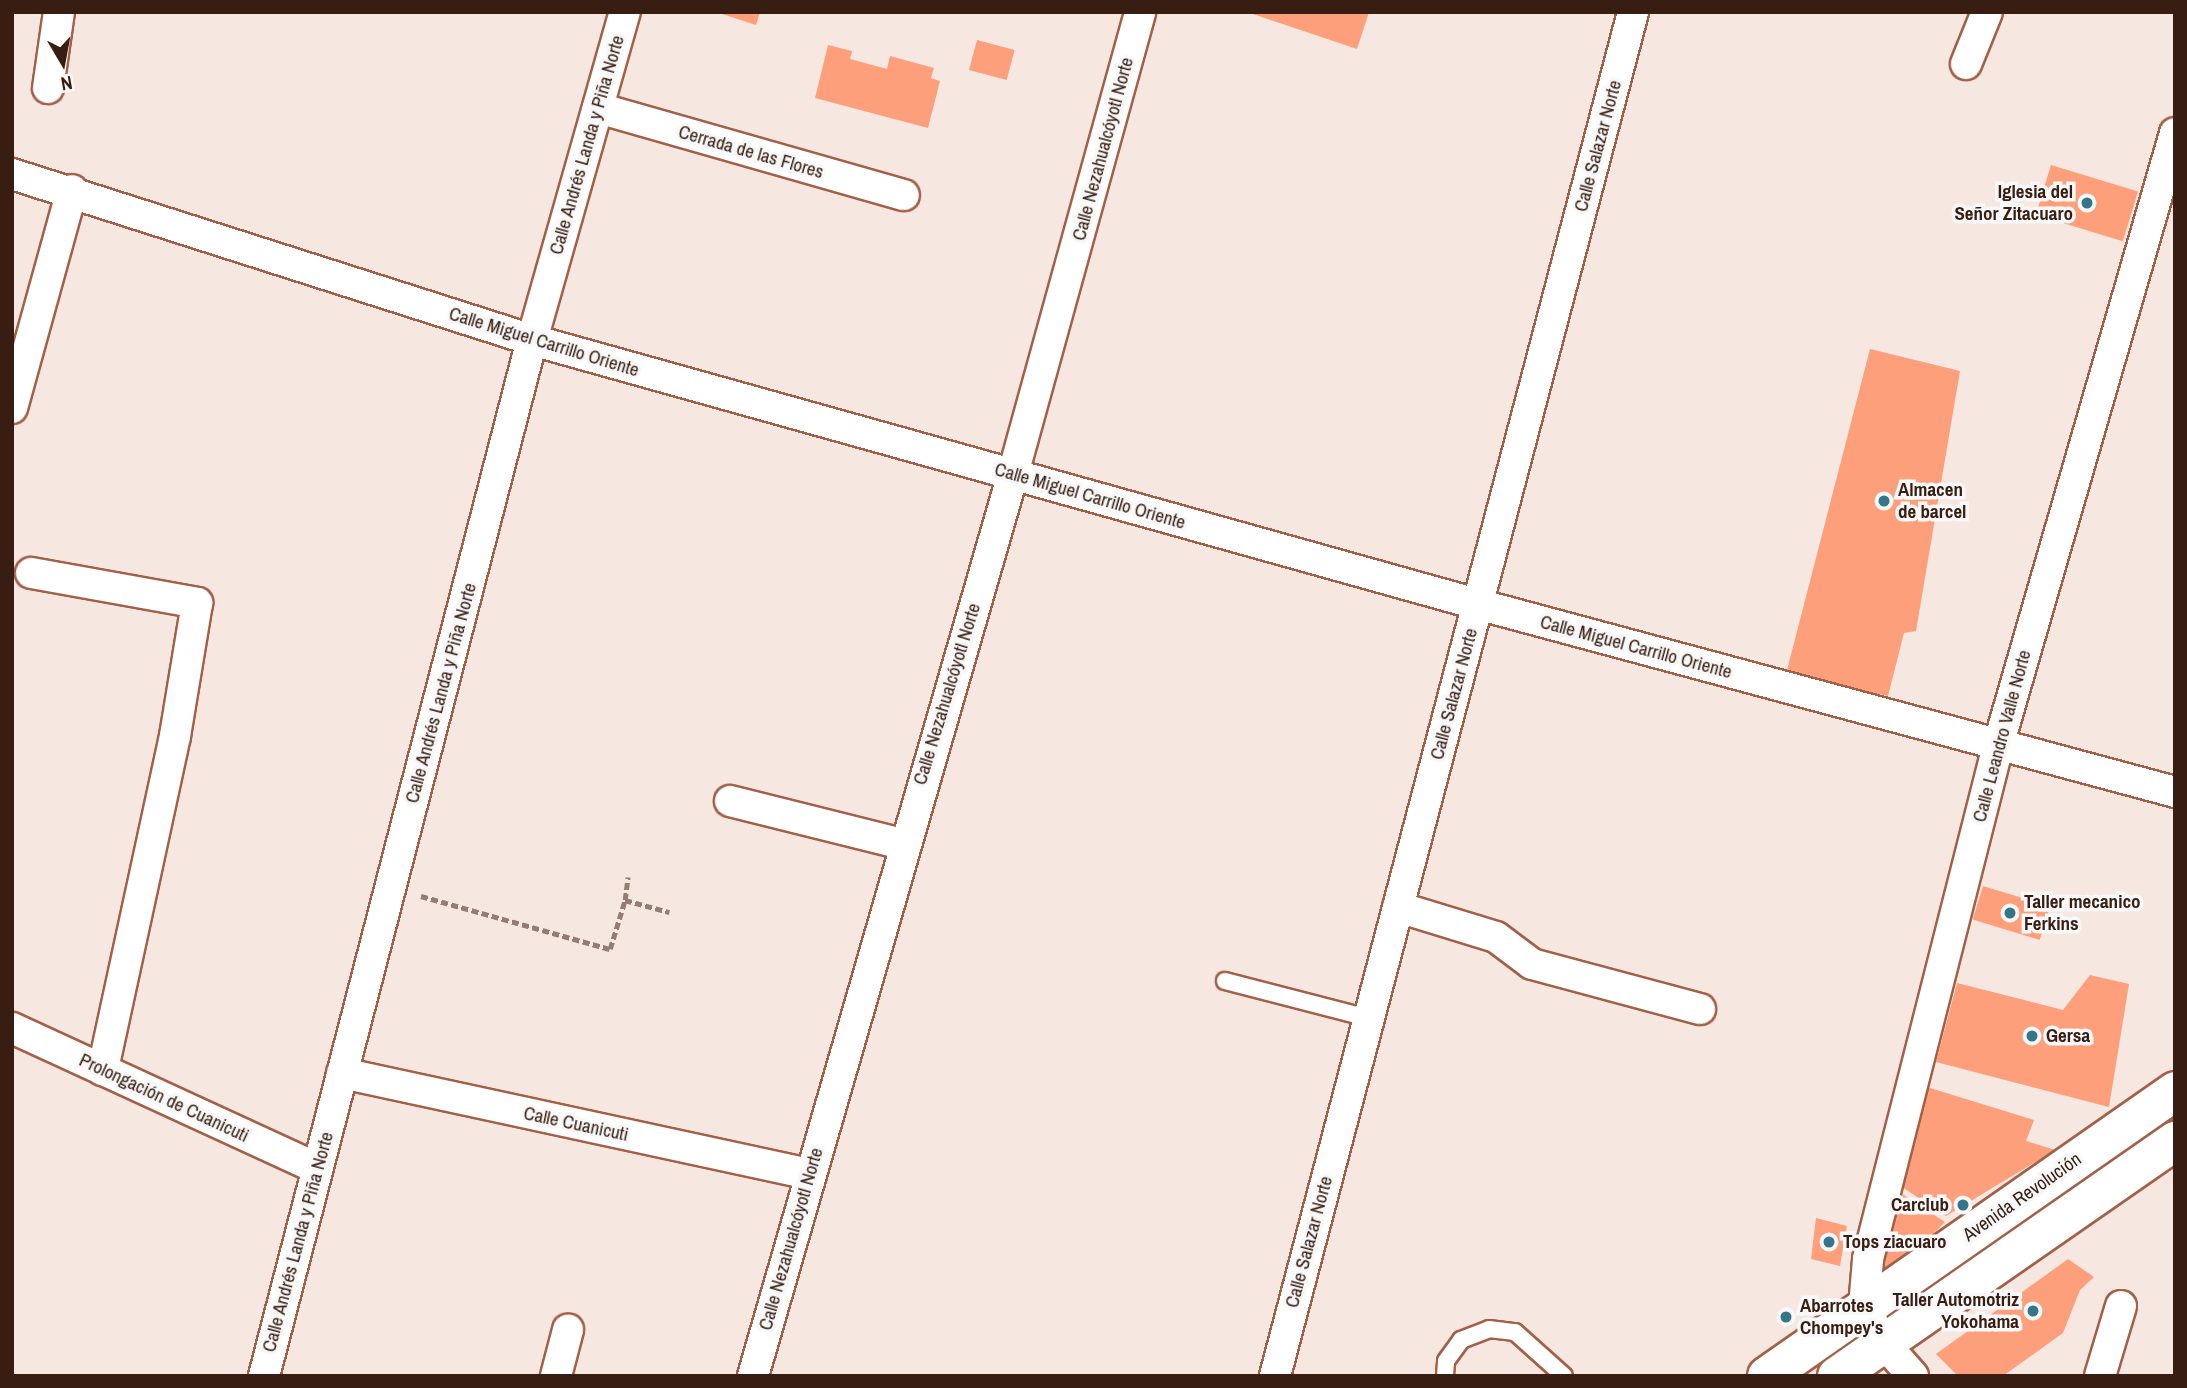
<!DOCTYPE html>
<html>
<head>
<meta charset="utf-8">
<style>
	body { margin:0 }
	#map { position:relative; width:2187px; height:1388px; overflow:hidden; background:#f7e7e1; font-family:"Archivo Narrow",sans-serif }
	div>[style] { position:absolute }
	.building>* { inset:0; background:#fe9f7b; transform-origin:0 0 }
	.path>* { height:4.5px; margin-top:-2.25px; transform-origin:0; background:repeating-linear-gradient(90deg,#927c73 0 7px,transparent 0 10.5px) }
	.roads { filter:drop-shadow(2px 0 #a36047) drop-shadow(-2px 0 #a36047) drop-shadow(0 2px #a36047) drop-shadow(0 -2px #a36047) }
	.service>* { height:16px; margin:-8px; padding:0 8px; transform-origin:8px; border-radius:8px; background:#fff }
	.minor>* { height:30px; margin:-15px; padding:0 15px; transform-origin:15px; border-radius:15px; background:#fff }
	.primary>* { height:38px; margin:-19px; padding:0 19px; transform-origin:19px; border-radius:19px; background:#fff }
	.dots>* { width:19px; height:19px; translate:-50% -50%; box-sizing:border-box; border:4px solid #f8f8f8; border-radius:50% }
	span { translate:-50% -50%; white-space:nowrap; text-align:center; line-height:1.15; -webkit-text-stroke:7px #f8f8f8; paint-order:stroke }
	.street-label { font-size:19px; color:#381d12 }
	.poi-label { font-size:19px; color:#381d12; font-weight:700 }
	.right { translate:-100% -50%; text-align:right }
	.left { translate:0 -50%; text-align:left }
	.frame { position:absolute; inset:0; border:14px solid #381d12; pointer-events:none }
	.north { position:absolute; left:28px; top:28px; width:70px; height:70px; -webkit-text-stroke:5px #f8f8f8; paint-order:stroke; rotate:170deg; font-size:19px; font-weight:700; line-height:28px; text-align:center; color:#381d12 }
	.north::after { content:''; display:block; margin:auto; width:24px; height:32px; background:#381d12; clip-path:polygon(50% 0,100% 100%,50% 72%,0 100%) }
</style>
</head>
<body>
<div id="map">
	<div class="building">
		<i style="clip-path:polygon(716px 12px,760px 12px,756px 25px)"></i>
		<i style="clip-path:polygon(1247px 12px,1369px 12px,1357px 49px)"></i>
		<i style="left:977px;top:40px;width:39px;height:31px;rotate:15deg"></i>
		<i style="clip-path:polygon(828px 45px,852px 51px,850px 59px,887px 69px,890px 56px,934px 68px,931px 78px,940px 81px,928px 128px,815px 98px)"></i>
		<i style="left:2051px;top:165px;width:91px;height:52px;rotate:17deg"></i>
		<i style="clip-path:polygon(1870px 349px,1960px 371px,1916px 631px,1904px 633px,1888px 696px,1786px 674px)"></i>
		<i style="left:1983px;top:886px;width:70px;height:35px;rotate:17deg"></i>
		<i style="clip-path:polygon(2090px 975px,2129px 984px,2109px 1107px,1936px 1062px,1957px 983px,2063px 1010px)"></i>
		<i style="clip-path:polygon(1917px 1084px,2034px 1120px,2026px 1141px,2055px 1150px,1946px 1216px,1893px 1181px)"></i>
		<i style="clip-path:polygon(1893px 1188px,1945px 1222px,1876px 1291px)"></i>
		<i style="clip-path:polygon(1816px 1218px,1847px 1226px,1840px 1266px,1811px 1259px)"></i>
		<i style="clip-path:polygon(2068px 1259px,2094px 1277px,2080px 1290px,2063px 1333px,2003px 1376px,1958px 1376px,1936px 1354px)"></i>
	</div>
	<div class="path">
		<i style="left:421px;top:896px;width:196px;rotate:15.7deg"></i>
		<i style="left:610px;top:949px;width:51px;rotate:-73deg"></i>
		<i style="left:625px;top:900px;width:46px;rotate:15.3deg"></i>
		<i style="left:625px;top:900px;width:23px;rotate:-83deg"></i>
	</div>
	<div class="roads">
		<div class="service">
			<i style="left:1225px;top:981px;width:148px;rotate:14.5deg"></i>
			<i style="left:1445px;top:1376px;width:15px;rotate:-86deg"></i>
			<i style="left:1446px;top:1361px;width:26px;rotate:-54deg"></i>
			<i style="left:1461px;top:1340px;width:30px;rotate:-21deg"></i>
			<i style="left:1489px;top:1329px;width:26px;rotate:7deg"></i>
			<i style="left:1515px;top:1332px;width:66px;rotate:41.9deg"></i>
		</div>
		<div class="minor">
			<i style="left:1966px;top:64px;width:56px;rotate:-68deg"></i>
			<i style="left:48px;top:88px;width:77px;rotate:-81.8deg"></i>
			<i style="left:598px;top:108px;width:318px;rotate:15.9deg"></i>
			<i style="left:12px;top:174px;width:546px;rotate:17.7deg"></i>
			<i style="left:532px;top:340px;width:981px;rotate:15.61deg"></i>
			<i style="left:1477px;top:604px;width:723px;rotate:15.07deg"></i>
			<i style="left:12px;top:408px;width:226px;rotate:-74.6deg"></i>
			<i style="left:31px;top:573px;width:169px;rotate:10.2deg"></i>
			<i style="left:197px;top:603px;width:135px;rotate:99.4deg"></i>
			<i style="left:175px;top:736px;width:342px;rotate:102.2deg"></i>
			<i style="left:730px;top:801px;width:178px;rotate:14deg"></i>
			<i style="left:1398px;top:907px;width:102px;rotate:17deg"></i>
			<i style="left:1496px;top:937px;width:45px;rotate:36.9deg"></i>
			<i style="left:1532px;top:964px;width:174px;rotate:15deg"></i>
			<i style="left:12px;top:1028px;width:336px;rotate:24.7deg"></i>
			<i style="left:342px;top:1073px;width:479px;rotate:12.2deg"></i>
			<i style="left:264px;top:1376px;width:1070px;rotate:-75.5deg"></i>
			<i style="left:532px;top:340px;width:341px;rotate:-74.2deg"></i>
			<i style="left:556px;top:1376px;width:48px;rotate:-75.4deg"></i>
			<i style="left:753px;top:1376px;width:939px;rotate:-73.92deg"></i>
			<i style="left:1013px;top:474px;width:479px;rotate:-74.6deg"></i>
			<i style="left:1275px;top:1376px;width:1410px;rotate:-75.29deg"></i>
			<i style="left:1913px;top:1376px;width:45px;rotate:-131.4deg"></i>
			<i style="left:1883px;top:1342px;width:40px;rotate:-118deg"></i>
			<i style="left:1864px;top:1307px;width:48px;rotate:-85.2deg"></i>
			<i style="left:1868px;top:1259px;width:529px;rotate:-75.78deg"></i>
			<i style="left:1998px;top:746px;width:638px;rotate:-73.89deg"></i>
			<i style="left:2100px;top:1376px;width:73px;rotate:-73.3deg"></i>
		</div>
		<div class="primary">
			<i style="left:1767px;top:1376px;width:498px;rotate:-34.9deg"></i>
			<i style="left:1837px;top:1376px;width:412px;rotate:-34.8deg"></i>
		</div>
	</div>
	<div class="dots">
		<i style="left:2087px;top:203px;background:#357589"></i>
		<i style="left:1884px;top:501px;background:#357589"></i>
		<i style="left:2010px;top:913px;background:#357589"></i>
		<i style="left:2032px;top:1036px;background:#357589"></i>
		<i style="left:1963px;top:1205px;background:#357589"></i>
		<i style="left:1829px;top:1242px;background:#357589"></i>
		<i style="left:2033px;top:1311px;background:#357589"></i>
		<i style="left:1786px;top:1317px;background:#357589"></i>
	</div>
	<div class="street-label">
		<span style="left:587px;top:145px;rotate:-74deg">Calle Andrés Landa y Piña Norte</span>
		<span style="left:1598px;top:146px;rotate:-75deg">Calle Salazar Norte</span>
		<span style="left:1103px;top:149px;rotate:-75deg">Calle Nezahualcóyotl Norte</span>
		<span style="left:751px;top:152px;rotate:16deg">Cerrada de las Flores</span>
		<span style="left:544px;top:342px;rotate:17deg">Calle Miguel Carrillo Oriente</span>
		<span style="left:1090px;top:496px;rotate:16deg">Calle Miguel Carrillo Oriente</span>
		<span style="left:1636px;top:647px;rotate:15deg">Calle Miguel Carrillo Oriente</span>
		<span style="left:441px;top:693px;rotate:-75deg">Calle Andrés Landa y Piña Norte</span>
		<span style="left:947px;top:694px;rotate:-73deg">Calle Nezahualcóyotl Norte</span>
		<span style="left:1454px;top:694px;rotate:-75deg">Calle Salazar Norte</span>
		<span style="left:2002px;top:736px;rotate:-75deg">Calle Leandro Valle Norte</span>
		<span style="left:164px;top:1098px;rotate:25deg">Prolongación de Cuanicuti</span>
		<span style="left:576px;top:1124px;rotate:12deg">Calle Cuanicuti</span>
		<span style="left:2022px;top:1197px;rotate:-35deg">Avenida Revolución</span>
		<span style="left:791px;top:1239px;rotate:-74deg">Calle Nezahualcóyotl Norte</span>
		<span style="left:298px;top:1242px;rotate:-75deg">Calle Andrés Landa y Piña Norte</span>
		<span style="left:1309px;top:1242px;rotate:-75deg">Calle Salazar Norte</span>
	</div>
	<div class="poi-label">
		<span class="right" style="left:2073px;top:203px">Iglesia del<br>Señor Zitacuaro</span>
		<span class="left" style="left:1898px;top:501px">Almacen<br>de barcel</span>
		<span class="left" style="left:2024px;top:913px">Taller mecanico<br>Ferkins</span>
		<span class="left" style="left:2046px;top:1036px">Gersa</span>
		<span class="right" style="left:1949px;top:1205px">Carclub</span>
		<span class="left" style="left:1843px;top:1242px">Tops ziacuaro</span>
		<span class="right" style="left:2019px;top:1311px">Taller Automotriz<br>Yokohama</span>
		<span class="left" style="left:1800px;top:1317px">Abarrotes<br>Chompey's</span>
	</div>
	<div class="frame"></div>
	<div class="north">N</div>
</div>
</body>
</html>
